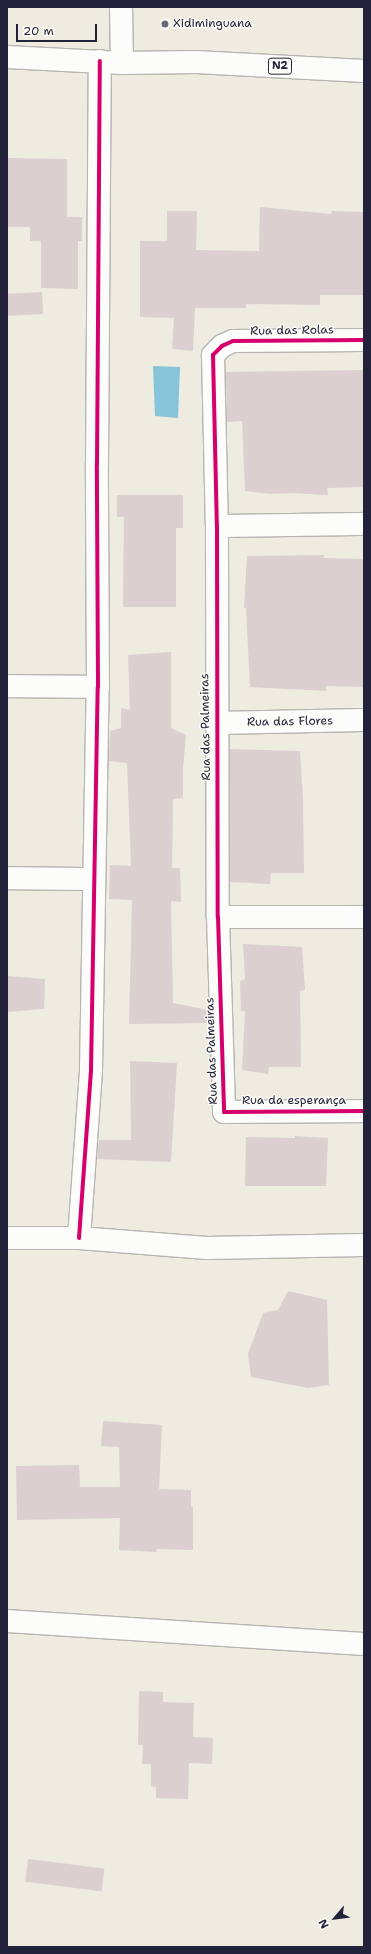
<!DOCTYPE html>
<html>
<head>
<meta charset="utf-8">
<style>
	body { margin:0 }
	#map { position:relative; width:371px; height:1954px; overflow:hidden; background:#eeebe1; font-family:"Shantell Sans",sans-serif }
	div>[style] { position:absolute }
	.water>* { inset:0; background:#85c4d9 }
	.building>* { inset:0; background:#dbcfd0; transform-origin:0 0 }
	.roads { filter:drop-shadow(1px 0 #b7b5b1) drop-shadow(-1px 0 #b7b5b1) drop-shadow(0 1px #b7b5b1) drop-shadow(0 -1px #b7b5b1) }
	.minor>* { height:22px; margin:-11px; padding:0 11px; transform-origin:11px; border-radius:11px; background:#fcfcfa }
	.primary>* { height:22px; margin:-11px; padding:0 11px; transform-origin:11px; border-radius:11px; background:#fcfcfa }
	.cycleway>* { height:4px; margin:-2px; padding:0 2px; transform-origin:2px; border-radius:2px; background:#d6006c }
	.dots>* { width:11px; height:11px; translate:-50% -50%; box-sizing:border-box; border:2px solid #fdfcf7; border-radius:50% }
	span { translate:-50% -50%; white-space:nowrap; text-align:center; line-height:1.15; -webkit-text-stroke:3px #fdfcf7; paint-order:stroke }
	.shield-label span { padding:1px 3px; background:#fdfcf7; border:1px solid; border-radius:3px; -webkit-text-stroke-width:0 }
	.shield-label { font-size:11px; color:#22223b; font-weight:700 }
	.poi-label { font-size:12px; color:#22223b }
	.left { translate:0 -50%; text-align:left }
	.street-label { font-size:12px; color:#22223b }
	.frame { position:absolute; inset:0; border:8px solid #22223b; pointer-events:none }
	.north { position:absolute; left:315px; top:1898px; width:40px; height:40px; -webkit-text-stroke:3px #fdfcf7; paint-order:stroke; rotate:242deg; font-size:11px; font-weight:700; line-height:16px; text-align:center; color:#22223b }
	.north::after { content:''; display:block; margin:auto; width:14px; height:18px; background:#22223b; clip-path:polygon(50% 0,100% 100%,50% 72%,0 100%) }
	.scale { position:absolute; left:16px; top:24px; width:81px; height:18px; box-sizing:border-box; border:2px solid #22223b; border-top:0; padding-left:5px; font-size:12px; line-height:14px; white-space:nowrap; color:#22223b; -webkit-text-stroke:3px #fdfcf7; paint-order:stroke }
</style>
</head>
<body>
<div id="map">
	<div class="water">
		<i style="clip-path:polygon(153px 366px,180px 367px,178px 418px,155px 416px)"></i>
	</div>
	<div class="building">
		<i style="clip-path:polygon(7px 158px,67px 159px,67px 217px,82px 217px,82px 241px,78px 241px,78px 289px,41px 288px,41px 241px,30px 241px,30px 227px,7px 227px)"></i>
		<i style="clip-path:polygon(260px 207px,331px 214px,332px 211px,364px 212px,363px 295px,320px 295px,320px 305px,246px 304px,246px 308px,195px 308px,193px 351px,172px 349px,174px 318px,140px 317px,140px 241px,167px 241px,167px 211px,197px 211px,196px 250px,259px 251px)"></i>
		<i style="left:42px;top:292px;width:22px;height:35px;rotate:87deg"></i>
		<i style="clip-path:polygon(364px 370px,364px 487px,327px 488px,328px 495px,293px 493px,270px 494px,245px 491px,242px 421px,227px 422px,226px 372px)"></i>
		<i style="clip-path:polygon(117px 495px,183px 495px,183px 528px,176px 528px,176px 607px,123px 607px,124px 517px,117px 517px)"></i>
		<i style="clip-path:polygon(324px 555px,324px 558px,364px 559px,364px 687px,326px 686px,326px 691px,250px 687px,246px 608px,244px 608px,247px 556px)"></i>
		<i style="clip-path:polygon(171px 652px,171px 728px,186px 735px,183px 768px,183px 798px,173px 799px,172px 868px,180px 868px,181px 902px,171px 901px,173px 1003px,208px 1010px,209px 1023px,129px 1024px,132px 900px,109px 899px,110px 865px,131px 866px,127px 763px,109px 761px,110px 731px,121px 728px,121px 708px,130px 710px,128px 655px)"></i>
		<i style="clip-path:polygon(230px 749px,300px 751px,303px 800px,304px 873px,271px 873px,270px 884px,230px 882px)"></i>
		<i style="clip-path:polygon(243px 944px,302px 947px,305px 990px,300px 991px,301px 1067px,269px 1067px,268px 1074px,242px 1070px,245px 1011px,241px 1011px,240px 981px,245px 979px)"></i>
		<i style="clip-path:polygon(7px 976px,45px 979px,44px 1009px,7px 1012px)"></i>
		<i style="clip-path:polygon(130px 1061px,177px 1063px,171px 1162px,97px 1159px,99px 1140px,131px 1140px)"></i>
		<i style="clip-path:polygon(295px 1136px,328px 1138px,326px 1186px,245px 1186px,246px 1137px,295px 1138px)"></i>
		<i style="clip-path:polygon(288px 1291px,327px 1300px,329px 1385px,308px 1388px,251px 1377px,248px 1354px,263px 1313px,278px 1310px)"></i>
		<i style="clip-path:polygon(103px 1421px,162px 1425px,159px 1489px,191px 1490px,191px 1507px,193px 1507px,193px 1550px,157px 1549px,156px 1552px,119px 1550px,120px 1518px,17px 1520px,16px 1466px,79px 1465px,80px 1487px,120px 1487px,119px 1447px,101px 1446px)"></i>
		<i style="clip-path:polygon(139px 1691px,163px 1692px,163px 1702px,194px 1703px,193px 1737px,213px 1738px,212px 1764px,189px 1763px,188px 1799px,156px 1798px,156px 1787px,151px 1786px,151px 1764px,142px 1764px,143px 1745px,138px 1745px)"></i>
		<i style="left:28px;top:1859px;width:77px;height:23px;rotate:7deg"></i>
	</div>
	<div class="roads">
		<div class="minor">
			<i style="left:121px;top:7px;width:56px;rotate:89deg"></i>
			<i style="left:364px;top:340px;width:131px;rotate:179.6deg"></i>
			<i style="left:233px;top:341px;width:12px;rotate:156deg"></i>
			<i style="left:222px;top:346px;width:13px;rotate:135deg"></i>
			<i style="left:213px;top:355px;width:171px;rotate:88.7deg"></i>
			<i style="left:217px;top:526px;width:391px;rotate:89.9deg"></i>
			<i style="left:218px;top:917px;width:195px;rotate:88.2deg"></i>
			<i style="left:224px;top:1112px;width:140px;rotate:-0.4deg"></i>
			<i style="left:217px;top:526px;width:147px;rotate:-0.8deg"></i>
			<i style="left:7px;top:686px;width:91px;rotate:0.6deg"></i>
			<i style="left:216px;top:723px;width:148px;rotate:-1.2deg"></i>
			<i style="left:7px;top:878px;width:86px;rotate:0.7deg"></i>
			<i style="left:218px;top:917px;width:146px"></i>
			<i style="left:7px;top:1238px;width:72px"></i>
			<i style="left:79px;top:1238px;width:128px;rotate:4.5deg"></i>
			<i style="left:207px;top:1248px;width:157px;rotate:-1.1deg"></i>
			<i style="left:79px;top:1238px;width:168px;rotate:-85.9deg"></i>
			<i style="left:91px;top:1070px;width:383px;rotate:-89deg"></i>
			<i style="left:98px;top:687px;width:223px;rotate:-90.3deg"></i>
			<i style="left:97px;top:464px;width:403px;rotate:-89.6deg"></i>
			<i style="left:7px;top:1621px;width:358px;rotate:3.7deg"></i>
		</div>
		<div class="primary">
			<i style="left:7px;top:57px;width:115px;rotate:3deg"></i>
			<i style="left:122px;top:63px;width:74px;rotate:-0.8deg"></i>
			<i style="left:196px;top:62px;width:168px;rotate:3.1deg"></i>
		</div>
	</div>
	<div class="cycleway">
		<i style="left:364px;top:340px;width:131px;rotate:179.6deg"></i>
		<i style="left:233px;top:341px;width:12px;rotate:156deg"></i>
		<i style="left:222px;top:346px;width:13px;rotate:135deg"></i>
		<i style="left:213px;top:355px;width:171px;rotate:88.7deg"></i>
		<i style="left:217px;top:526px;width:391px;rotate:89.9deg"></i>
		<i style="left:218px;top:917px;width:195px;rotate:88.2deg"></i>
		<i style="left:224px;top:1112px;width:140px;rotate:-0.4deg"></i>
		<i style="left:79px;top:1238px;width:168px;rotate:-85.9deg"></i>
		<i style="left:91px;top:1070px;width:383px;rotate:-89deg"></i>
		<i style="left:98px;top:687px;width:223px;rotate:-90.3deg"></i>
		<i style="left:97px;top:464px;width:403px;rotate:-89.6deg"></i>
	</div>
	<div class="dots">
		<i style="left:165px;top:24px;background:#696875"></i>
	</div>
	<div class="shield-label">
		<span style="left:280px;top:66px">N2</span>
	</div>
	<div class="poi-label">
		<span class="left" style="left:173px;top:24px">Xidiminguana</span>
	</div>
	<div class="street-label">
		<span style="left:292px;top:331px;rotate:-1deg">Rua das Rolas</span>
		<span style="left:290px;top:722px;rotate:-1deg">Rua das Flores</span>
		<span style="left:206px;top:727px;rotate:-91deg">Rua das Palmeiras</span>
		<span style="left:212px;top:1051px;rotate:-92deg">Rua das Palmeiras</span>
		<span style="left:294px;top:1101px">Rua da esperança</span>
	</div>
	<div class="frame"></div>
	<div class="north">N</div>
	<div class="scale">20 m</div>
</div>
</body>
</html>
